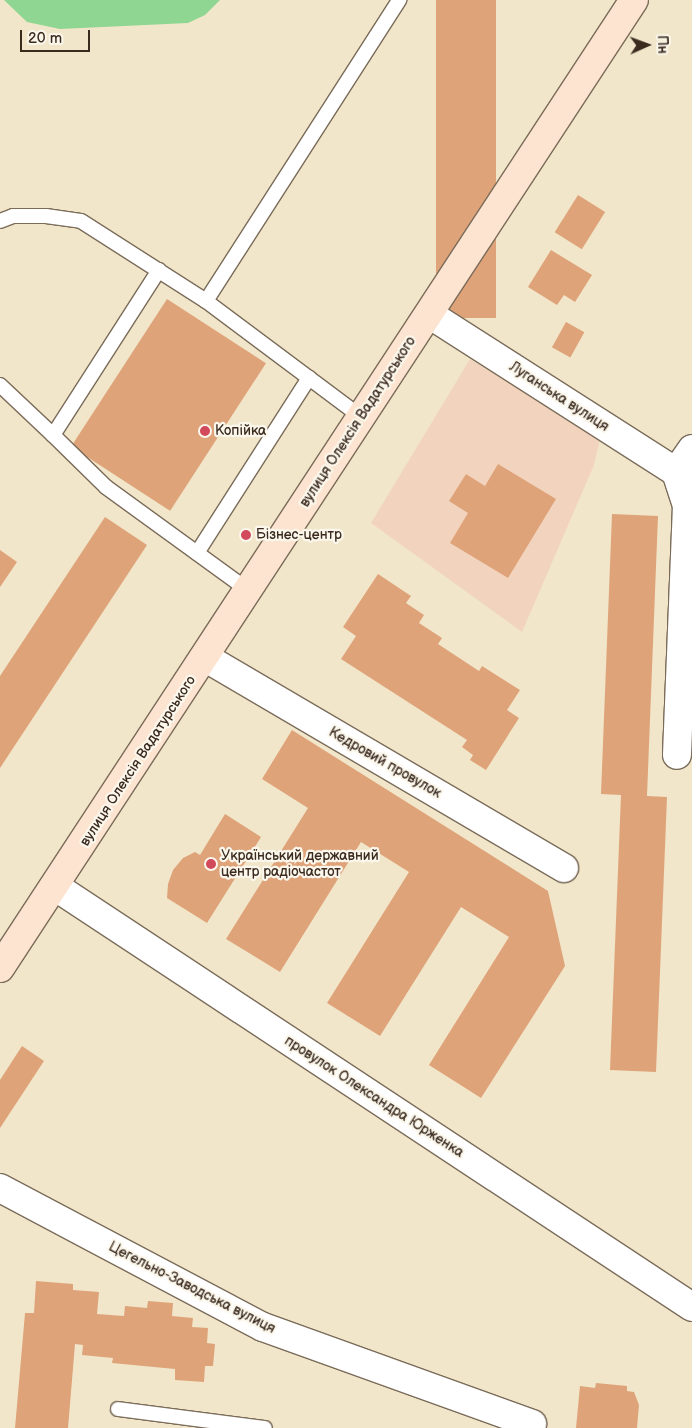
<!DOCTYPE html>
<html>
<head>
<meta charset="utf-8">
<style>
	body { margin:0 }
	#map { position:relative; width:692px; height:1428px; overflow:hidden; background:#f1e6ca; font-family:"Balsamiq Sans",sans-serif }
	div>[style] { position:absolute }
	.built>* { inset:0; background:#f2d4be }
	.green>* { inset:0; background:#8ed691 }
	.building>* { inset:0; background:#dfa379; transform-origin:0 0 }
	.roads { filter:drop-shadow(1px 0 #7b6c5a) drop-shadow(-1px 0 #7b6c5a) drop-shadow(0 1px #7b6c5a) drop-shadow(0 -1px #7b6c5a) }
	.lane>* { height:14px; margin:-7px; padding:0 7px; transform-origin:7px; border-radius:7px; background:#fff }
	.street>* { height:28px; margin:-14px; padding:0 14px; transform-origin:14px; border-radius:14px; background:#fff }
	.secondary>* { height:28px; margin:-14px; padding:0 14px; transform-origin:14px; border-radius:14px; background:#fde4d0 }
	.dots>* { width:14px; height:14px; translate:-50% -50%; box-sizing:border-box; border:2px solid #fbf7ec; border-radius:50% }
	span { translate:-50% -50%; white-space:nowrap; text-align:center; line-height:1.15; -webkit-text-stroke:4.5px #fbf7ec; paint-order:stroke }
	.street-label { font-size:14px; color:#3b2a1e }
	.poi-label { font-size:14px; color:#3b2a1e }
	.left { translate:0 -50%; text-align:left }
	.north { position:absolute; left:622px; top:20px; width:50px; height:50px; -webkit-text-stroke:4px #fbf7ec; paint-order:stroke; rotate:88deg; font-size:14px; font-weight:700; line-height:20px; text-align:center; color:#3b2a1e }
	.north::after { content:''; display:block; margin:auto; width:18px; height:22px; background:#3b2a1e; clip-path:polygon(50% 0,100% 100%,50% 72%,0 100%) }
	.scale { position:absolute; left:20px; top:30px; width:70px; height:22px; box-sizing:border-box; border:2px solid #3b2a1e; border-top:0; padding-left:6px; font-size:15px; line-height:18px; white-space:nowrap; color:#3b2a1e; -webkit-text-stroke:4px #fbf7ec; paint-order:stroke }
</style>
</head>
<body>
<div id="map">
	<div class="built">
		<i style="clip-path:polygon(470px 359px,600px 439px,594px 465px,522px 632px,371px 523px)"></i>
	</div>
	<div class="green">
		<i style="clip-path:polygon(4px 0,220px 0,205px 15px,188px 23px,60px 29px,27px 22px)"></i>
	</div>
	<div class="building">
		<i style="left:436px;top:0;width:60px;height:318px"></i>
		<i style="left:578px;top:195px;width:32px;height:44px;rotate:32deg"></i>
		<i style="clip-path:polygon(551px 250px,592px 275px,575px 302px,564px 295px,557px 305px,528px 287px)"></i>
		<i style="left:167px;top:299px;width:118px;height:176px;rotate:33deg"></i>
		<i style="left:566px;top:322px;width:21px;height:29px;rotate:29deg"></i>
		<i style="clip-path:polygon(498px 464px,556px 499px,508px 578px,450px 543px,468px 513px,449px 501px,466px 474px,485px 486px)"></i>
		<i style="clip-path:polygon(612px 514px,658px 516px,647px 796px,667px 797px,656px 1072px,610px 1070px,621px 795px,601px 794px)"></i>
		<i style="clip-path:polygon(105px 517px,147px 545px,0 768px,0 676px)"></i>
		<i style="clip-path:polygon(0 550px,17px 562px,0 587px)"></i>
		<i style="clip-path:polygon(378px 574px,411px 596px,406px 603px,424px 615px,419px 623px,442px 638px,438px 644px,479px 671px,482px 666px,520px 690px,507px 710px,519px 718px,486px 770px,470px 760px,473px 755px,462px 747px,467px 740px,341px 659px,356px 636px,343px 627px)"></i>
		<i style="clip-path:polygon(292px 730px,548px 891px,565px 966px,481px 1098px,429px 1065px,509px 937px,461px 907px,380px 1036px,327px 1003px,409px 872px,361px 842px,280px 972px,226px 939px,308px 808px,262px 779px)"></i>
		<i style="clip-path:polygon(225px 814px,261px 837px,207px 923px,167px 898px,168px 884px,173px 870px,183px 858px,195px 852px,200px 855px)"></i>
		<i style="clip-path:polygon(22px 1046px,44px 1061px,0 1128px,0 1080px)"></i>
		<i style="clip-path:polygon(36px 1281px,73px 1284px,73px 1290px,99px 1292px,97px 1314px,124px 1316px,125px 1306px,147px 1308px,148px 1301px,173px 1303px,172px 1316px,193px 1318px,192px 1327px,208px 1328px,207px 1343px,215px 1344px,213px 1366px,205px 1366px,204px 1382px,175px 1380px,175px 1369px,112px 1363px,113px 1358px,82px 1355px,83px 1345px,75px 1344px,68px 1428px,15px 1428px,25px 1313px,34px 1313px)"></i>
		<i style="clip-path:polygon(596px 1383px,627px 1386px,627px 1391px,634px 1392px,639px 1405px,637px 1428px,576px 1428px,580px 1386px,595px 1388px)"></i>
	</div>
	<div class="roads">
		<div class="lane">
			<i style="left:0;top:221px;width:14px;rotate:-21deg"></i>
			<i style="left:13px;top:216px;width:33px"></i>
			<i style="left:46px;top:216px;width:35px;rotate:8deg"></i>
			<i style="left:81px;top:221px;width:148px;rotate:32.6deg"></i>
			<i style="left:206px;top:301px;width:194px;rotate:36.8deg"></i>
			<i style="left:159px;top:270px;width:196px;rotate:122.7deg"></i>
			<i style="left:53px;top:435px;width:74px;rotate:44.5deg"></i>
			<i style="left:106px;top:487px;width:177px;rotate:36deg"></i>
			<i style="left:206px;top:301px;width:358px;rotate:-57.3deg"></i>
			<i style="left:0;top:385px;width:73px;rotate:43.3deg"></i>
			<i style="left:197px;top:553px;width:208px;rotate:-57.4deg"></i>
			<i style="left:118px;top:1409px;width:148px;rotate:7.4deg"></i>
		</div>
		<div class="street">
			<i style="left:429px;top:314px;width:312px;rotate:32.6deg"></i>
			<i style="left:676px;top:472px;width:35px;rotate:72deg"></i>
			<i style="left:687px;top:505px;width:250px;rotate:92.3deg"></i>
			<i style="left:676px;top:472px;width:28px;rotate:-55deg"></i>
			<i style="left:206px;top:658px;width:415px;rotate:30.4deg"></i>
			<i style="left:56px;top:887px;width:762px;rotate:33.44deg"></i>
			<i style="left:0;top:1188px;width:297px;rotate:27.9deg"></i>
			<i style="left:263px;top:1327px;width:286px;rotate:19.8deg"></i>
		</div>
		<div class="secondary">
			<i style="left:0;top:968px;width:1157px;rotate:-56.78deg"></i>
		</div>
	</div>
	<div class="dots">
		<i style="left:205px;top:431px;background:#d1495b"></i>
		<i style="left:246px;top:535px;background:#d1495b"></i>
		<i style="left:211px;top:864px;background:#d1495b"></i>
	</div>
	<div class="street-label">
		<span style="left:559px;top:397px;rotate:33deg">Луганська вулиця</span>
		<span style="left:358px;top:422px;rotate:-57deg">вулиця Олексія Вадатурського</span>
		<span style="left:138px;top:761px;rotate:-57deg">вулиця Олексія Вадатурського</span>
		<span style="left:385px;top:763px;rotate:30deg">Кедровий провулок</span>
		<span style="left:374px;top:1097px;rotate:33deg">провулок Олександра Юрженка</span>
		<span style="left:192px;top:1288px;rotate:27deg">Цегельно-Заводська вулиця</span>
	</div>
	<div class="poi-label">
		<span class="left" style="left:215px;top:431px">Копійка</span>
		<span class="left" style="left:256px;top:535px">Бізнес-центр</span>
		<span class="left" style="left:221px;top:864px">Український державний<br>центр радіочастот</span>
	</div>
	<div class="north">Пн</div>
	<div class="scale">20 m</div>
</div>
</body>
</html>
